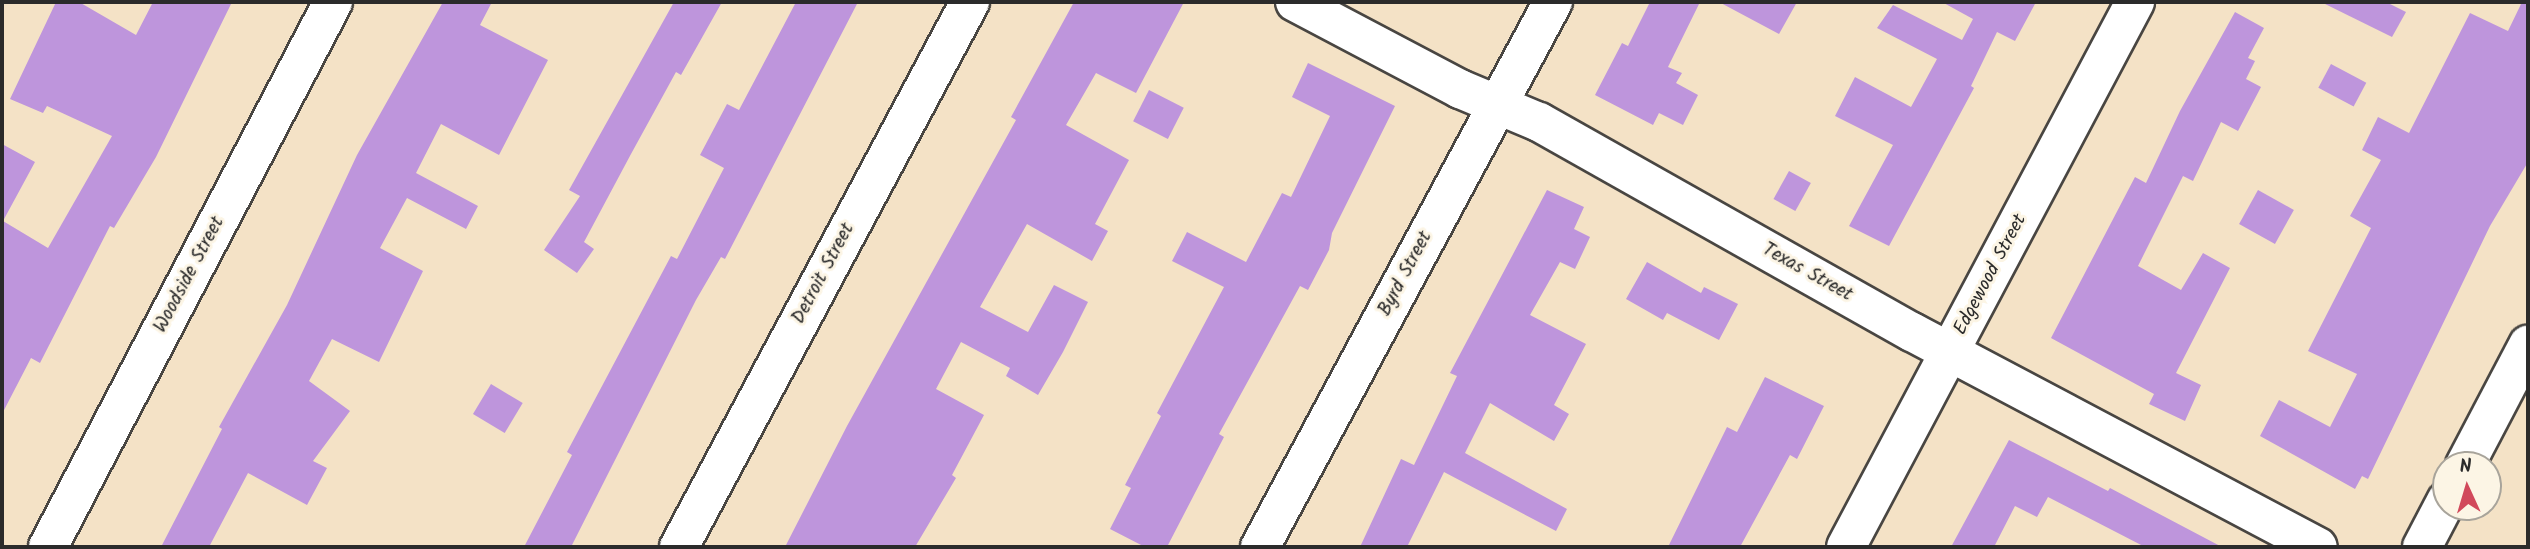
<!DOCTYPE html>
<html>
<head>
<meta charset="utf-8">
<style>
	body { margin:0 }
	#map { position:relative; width:2530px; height:549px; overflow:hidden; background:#f4e2c6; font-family:Kalam,sans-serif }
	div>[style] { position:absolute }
	.building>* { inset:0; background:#be95dc; transform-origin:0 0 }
	.roads { filter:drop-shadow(2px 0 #494642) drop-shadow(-2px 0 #494642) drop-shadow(0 2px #494642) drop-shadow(0 -2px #494642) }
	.street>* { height:38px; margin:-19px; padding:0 19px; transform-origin:19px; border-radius:19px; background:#fff }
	span { translate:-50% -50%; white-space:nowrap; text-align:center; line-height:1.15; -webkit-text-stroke:6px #fcf5e5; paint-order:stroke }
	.street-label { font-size:19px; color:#2b2b2b }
	.frame { position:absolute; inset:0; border:4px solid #2b2b2b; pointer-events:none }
	.north { position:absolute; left:2432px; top:451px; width:70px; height:70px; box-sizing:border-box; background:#fcf5e5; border:2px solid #a8a49b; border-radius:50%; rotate:356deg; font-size:19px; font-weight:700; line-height:28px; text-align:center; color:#2b2b2b }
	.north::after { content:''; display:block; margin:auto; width:24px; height:32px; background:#d1495b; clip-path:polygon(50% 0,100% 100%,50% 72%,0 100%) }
</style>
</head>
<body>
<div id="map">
	<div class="building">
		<i style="clip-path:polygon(56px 2px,79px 2px,136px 35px,153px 2px,232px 2px,156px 157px,114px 228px,110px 226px,40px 363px,31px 358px,2px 414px,2px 144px,35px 162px,3px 221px,48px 248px,112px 136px,47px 106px,43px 113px,10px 99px)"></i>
		<i style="clip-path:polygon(443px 2px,492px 2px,480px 25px,548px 60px,499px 155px,441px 124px,416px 173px,478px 206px,466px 229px,407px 198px,380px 248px,423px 271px,379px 362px,332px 339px,309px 381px,350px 411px,313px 461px,327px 468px,307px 505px,248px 473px,209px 547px,161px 547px,222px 429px,219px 427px,287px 305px,357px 155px)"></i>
		<i style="clip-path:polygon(674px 2px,722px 2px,681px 75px,676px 72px,631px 154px,584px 242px,594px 249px,577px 273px,544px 250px,580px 196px,569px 190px)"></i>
		<i style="clip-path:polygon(796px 2px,858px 2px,725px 259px,721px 257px,696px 300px,571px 547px,524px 547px,572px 455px,567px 452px,671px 256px,677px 259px,724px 168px,700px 155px,727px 104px,739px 110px)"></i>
		<i style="clip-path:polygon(1074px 2px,1184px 2px,1136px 93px,1096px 73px,1066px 125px,1129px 160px,1095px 224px,1108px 231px,1092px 261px,1027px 224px,980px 307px,1028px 332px,1054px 285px,1088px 302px,1063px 352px,1038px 395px,1006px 376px,1010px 368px,961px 342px,936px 389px,984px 415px,952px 475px,956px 478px,915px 547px,785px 547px,847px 426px,1016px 120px,1011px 117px)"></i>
		<i style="clip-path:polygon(1650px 2px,1700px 2px,1668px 67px,1682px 73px,1676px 83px,1698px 95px,1683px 125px,1659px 113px,1653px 125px,1595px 95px,1622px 43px,1628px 46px)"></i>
		<i style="clip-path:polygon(1719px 2px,1797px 2px,1779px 34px)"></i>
		<i style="clip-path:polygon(1942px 2px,2036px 2px,2015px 41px,1997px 32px,1971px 86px,1974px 88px,1889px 246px,1849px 226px,1893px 145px,1835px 116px,1855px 77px,1911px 107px,1937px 59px,1877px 28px,1893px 5px,1962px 40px,1973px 19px)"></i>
		<i style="clip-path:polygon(2321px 2px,2386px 2px,2406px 12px,2392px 37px)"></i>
		<i style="clip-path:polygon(2522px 2px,2528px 2px,2528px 162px,2490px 226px,2368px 479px,2362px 476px,2355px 489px,2260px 436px,2279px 400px,2330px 427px,2357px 374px,2308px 351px,2371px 228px,2350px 216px,2381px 160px,2362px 150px,2378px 117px,2409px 133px,2470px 13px,2508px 31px)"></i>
		<i style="clip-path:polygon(2235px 12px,2264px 28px,2248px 58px,2255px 61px,2246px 79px,2261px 87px,2238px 131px,2221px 122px,2193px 181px,2183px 176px,2138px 266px,2181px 290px,2203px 253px,2230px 268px,2176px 373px,2201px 385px,2185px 421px,2149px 404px,2154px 394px,2051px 338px,2135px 177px,2146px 183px,2180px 111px)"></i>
		<i style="clip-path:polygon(1308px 63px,1395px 106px,1332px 233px,1329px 250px,1308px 290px,1300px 286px,1219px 434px,1224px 437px,1167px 547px,1145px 547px,1110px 529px,1131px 488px,1125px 485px,1161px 416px,1157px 413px,1224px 287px,1172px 261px,1187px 232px,1246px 262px,1282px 193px,1291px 197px,1330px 116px,1292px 97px)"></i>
		<i style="left:2331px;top:64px;width:40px;height:27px;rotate:28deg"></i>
		<i style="left:1149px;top:90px;width:39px;height:35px;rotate:27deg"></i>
		<i style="left:1789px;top:171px;width:25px;height:32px;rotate:29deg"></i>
		<i style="clip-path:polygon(1547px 190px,1584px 207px,1574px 229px,1590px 237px,1575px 269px,1560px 262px,1530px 315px,1586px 344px,1554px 405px,1569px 414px,1554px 441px,1490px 403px,1465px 453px,1567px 509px,1556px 531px,1444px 472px,1407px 547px,1360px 547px,1401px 459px,1414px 465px,1457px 376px,1450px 373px)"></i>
		<i style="left:2258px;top:190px;width:41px;height:39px;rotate:29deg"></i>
		<i style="clip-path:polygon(1647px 262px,1701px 293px,1704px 287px,1738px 304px,1719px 340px,1667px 313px,1663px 320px,1626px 299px)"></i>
		<i style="clip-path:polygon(1765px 377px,1824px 406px,1797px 459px,1790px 455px,1740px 547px,1668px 547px,1727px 427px,1737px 432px)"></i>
		<i style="left:491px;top:384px;width:37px;height:35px;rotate:31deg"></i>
		<i style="clip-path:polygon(2009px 440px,2108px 491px,2110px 488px,2222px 547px,2145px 547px,2048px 497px,2037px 517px,2015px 506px,1994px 547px,1951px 547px)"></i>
	</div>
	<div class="roads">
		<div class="street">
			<i style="left:1295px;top:2px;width:187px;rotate:27.8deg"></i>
			<i style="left:1460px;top:89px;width:86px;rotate:22.7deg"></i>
			<i style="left:1539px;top:122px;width:428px;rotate:29.4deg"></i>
			<i style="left:1912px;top:332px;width:459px;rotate:27.9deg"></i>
			<i style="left:2465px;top:465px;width:136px;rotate:-62.3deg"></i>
			<i style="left:48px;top:547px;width:615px;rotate:-62.39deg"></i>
			<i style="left:679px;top:547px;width:618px;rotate:-61.9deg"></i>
			<i style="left:1260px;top:547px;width:619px;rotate:-61.74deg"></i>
			<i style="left:1846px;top:547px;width:617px;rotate:-62.06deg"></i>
			<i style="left:2422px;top:547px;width:52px;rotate:-62.4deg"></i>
		</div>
	</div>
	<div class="street-label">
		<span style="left:1807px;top:273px;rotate:29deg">Texas Street</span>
		<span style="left:824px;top:274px;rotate:-62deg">Detroit Street</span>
		<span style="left:1406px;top:274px;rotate:-62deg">Byrd Street</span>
		<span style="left:190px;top:275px;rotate:-62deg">Woodside Street</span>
		<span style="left:1991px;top:275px;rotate:-62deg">Edgewood Street</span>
	</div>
	<div class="frame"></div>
	<div class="north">N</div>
</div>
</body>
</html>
